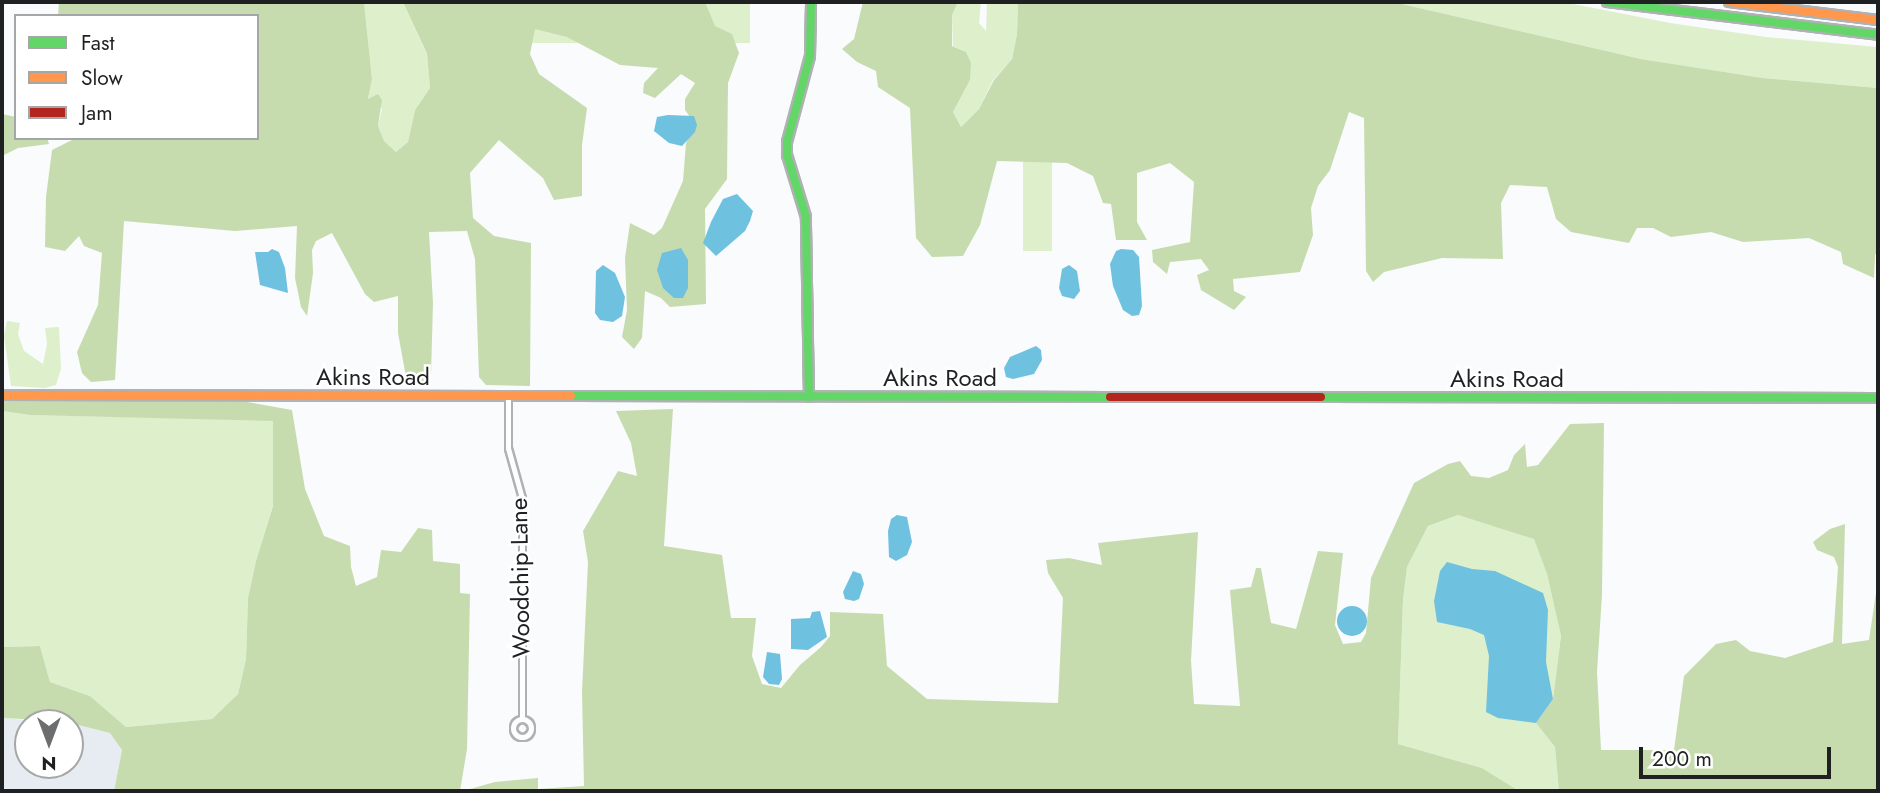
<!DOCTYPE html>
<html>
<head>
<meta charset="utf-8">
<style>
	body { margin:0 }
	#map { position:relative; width:1880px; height:793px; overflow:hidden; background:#f9fbfd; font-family:Jost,sans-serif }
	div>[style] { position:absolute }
	.built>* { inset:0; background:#e6ecf2 }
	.green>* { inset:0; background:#deefcc; transform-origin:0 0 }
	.forest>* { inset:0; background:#c6dcae }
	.water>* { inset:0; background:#6fc1e0 }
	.round { border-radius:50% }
	.roads { filter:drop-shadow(2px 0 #afb1b3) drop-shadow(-2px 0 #afb1b3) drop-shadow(0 2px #afb1b3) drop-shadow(0 -2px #afb1b3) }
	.street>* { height:5px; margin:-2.5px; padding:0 2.5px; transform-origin:2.5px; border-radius:2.5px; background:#fefeff }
	.street>.ring { margin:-2.5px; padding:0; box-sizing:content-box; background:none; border:5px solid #fefeff; border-radius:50% }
	.fast>* { height:8px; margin:-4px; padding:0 4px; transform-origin:4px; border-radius:4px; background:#63d668 }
	.slow>* { height:8px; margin:-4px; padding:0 4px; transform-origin:4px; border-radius:4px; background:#ff974d }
	.jam>* { height:8px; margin:-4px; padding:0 4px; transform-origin:4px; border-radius:4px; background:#b3261e }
	span { translate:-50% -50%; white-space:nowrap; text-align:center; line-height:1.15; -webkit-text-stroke:5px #fff; paint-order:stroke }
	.street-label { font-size:24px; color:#1f2022 }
	.frame { position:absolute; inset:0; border:4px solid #1f2022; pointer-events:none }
	.legend { position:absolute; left:14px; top:14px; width:245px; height:126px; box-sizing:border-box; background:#fff; border:2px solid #a5a6a7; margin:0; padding:9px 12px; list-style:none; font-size:21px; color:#1f2022 }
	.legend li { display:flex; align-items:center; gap:14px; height:35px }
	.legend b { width:35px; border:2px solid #a5a6a7 }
	.north { position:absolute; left:14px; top:709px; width:70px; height:70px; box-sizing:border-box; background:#fff; border:2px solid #a5a6a7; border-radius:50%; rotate:180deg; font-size:19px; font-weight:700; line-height:28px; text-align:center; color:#1f2022 }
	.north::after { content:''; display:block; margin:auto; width:24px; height:32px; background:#6b6d6f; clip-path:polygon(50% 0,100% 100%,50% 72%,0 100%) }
	.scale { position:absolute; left:1639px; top:747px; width:192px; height:32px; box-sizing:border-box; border:4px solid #1f2022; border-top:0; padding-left:9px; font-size:21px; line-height:24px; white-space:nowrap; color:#1f2022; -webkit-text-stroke:5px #fff; paint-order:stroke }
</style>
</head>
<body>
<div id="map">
	<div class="built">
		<i style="clip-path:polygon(2px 718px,69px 723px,28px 723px,28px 765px,70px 765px,70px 723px,110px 733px,122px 750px,114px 791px,2px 791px)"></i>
	</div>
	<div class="green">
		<i style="clip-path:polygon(364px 2px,403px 2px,427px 55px,430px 88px,415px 110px,408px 142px,396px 152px,384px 141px,378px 126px,382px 109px,374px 98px,368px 99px,372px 79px)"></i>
		<i style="left:478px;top:2px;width:272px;height:41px"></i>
		<i style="clip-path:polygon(958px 2px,981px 2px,979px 23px,986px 31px,987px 2px,1018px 2px,1017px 34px,1012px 59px,993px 80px,979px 109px,961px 127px,953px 112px,970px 80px,966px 52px,953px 46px,952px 15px)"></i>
		<i style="left:1023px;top:2px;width:29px;height:249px"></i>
		<i style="clip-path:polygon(1393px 2px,1563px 2px,1670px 23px,1766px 37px,1878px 47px,1878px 88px,1763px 78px,1641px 59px)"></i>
		<i style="clip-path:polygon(7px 321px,20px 323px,18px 334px,24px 351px,43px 364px,47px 344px,45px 328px,59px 327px,61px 369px,56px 385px,45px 388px,11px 386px,4px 336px)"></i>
		<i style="clip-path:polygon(2px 411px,30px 415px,273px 420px,274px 502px,256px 561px,248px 598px,246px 659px,238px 694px,212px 719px,126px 727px,90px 696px,50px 682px,40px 646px,2px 647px)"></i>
		<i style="clip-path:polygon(1458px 515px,1534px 538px,1547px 574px,1561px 636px,1553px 699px,1536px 723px,1555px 747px,1559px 791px,1519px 791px,1482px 768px,1398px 744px,1403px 600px,1407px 567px,1428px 526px)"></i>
	</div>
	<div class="forest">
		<i style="clip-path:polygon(59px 2px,364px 2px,372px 79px,368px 99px,378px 94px,382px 100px,378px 126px,384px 141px,396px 152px,408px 142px,415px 110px,430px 88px,427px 54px,403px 2px,705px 2px,715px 26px,732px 34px,739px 53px,728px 83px,727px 179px,705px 209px,706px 304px,670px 307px,661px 298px,645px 291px,642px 338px,634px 349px,622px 337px,627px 310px,625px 258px,630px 223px,654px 235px,662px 228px,683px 181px,686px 143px,695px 124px,685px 110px,685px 99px,695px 83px,681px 74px,655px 98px,643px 93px,644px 83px,658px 68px,620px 65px,567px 37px,535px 29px,530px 54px,539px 74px,587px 108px,582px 145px,582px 196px,554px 200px,543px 178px,499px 140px,470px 173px,473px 218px,494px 236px,531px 243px,530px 386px,486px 385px,479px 377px,475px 259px,467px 231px,429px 232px,433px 303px,431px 374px,420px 385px,406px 377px,398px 333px,398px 296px,374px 302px,365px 294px,332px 233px,316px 241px,312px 250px,313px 273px,307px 316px,301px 307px,295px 278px,297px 226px,235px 231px,124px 221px,115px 380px,91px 382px,82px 373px,77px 352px,98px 305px,102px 253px,84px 246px,79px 236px,65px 251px,45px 247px,46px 197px,52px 150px,76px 138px,257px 138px,257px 16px,58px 16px)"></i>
		<i style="clip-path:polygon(863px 2px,958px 2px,952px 15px,952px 46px,966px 52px,971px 63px,970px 80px,953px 112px,961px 127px,979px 109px,994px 80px,1012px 59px,1017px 34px,1018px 2px,1393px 2px,1641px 59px,1763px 78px,1878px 88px,1878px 251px,1875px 255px,1874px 278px,1843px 264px,1841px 252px,1809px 238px,1743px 242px,1711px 232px,1671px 237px,1653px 228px,1637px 228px,1629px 243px,1571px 232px,1556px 219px,1547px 187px,1510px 185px,1501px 203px,1503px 259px,1442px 258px,1384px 272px,1373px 282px,1366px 271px,1364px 118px,1349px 112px,1330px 170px,1318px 186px,1311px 208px,1313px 235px,1300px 272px,1233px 279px,1234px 291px,1246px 297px,1234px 310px,1201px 290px,1197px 275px,1209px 270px,1201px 259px,1170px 262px,1167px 274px,1153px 262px,1152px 250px,1190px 242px,1194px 182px,1170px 163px,1137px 173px,1137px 222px,1147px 240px,1116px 240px,1111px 204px,1103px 203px,1093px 176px,1067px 163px,997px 161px,980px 225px,963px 256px,932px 257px,916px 238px,910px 108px,878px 87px,876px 71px,857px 62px,842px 49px,854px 39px)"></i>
		<i style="clip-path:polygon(2px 114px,16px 117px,16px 138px,47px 138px,49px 144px,18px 148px,2px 156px)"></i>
		<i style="clip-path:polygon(2px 400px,247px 402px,292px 410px,305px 489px,324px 536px,350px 546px,351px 567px,356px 586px,377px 577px,381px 550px,401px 552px,418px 528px,432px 530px,433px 561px,460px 564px,460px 593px,470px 594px,467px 749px,460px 791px,114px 791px,122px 750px,110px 733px,62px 721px,2px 718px,2px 647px,40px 646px,50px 682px,90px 696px,126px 727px,212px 719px,238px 694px,246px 659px,248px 598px,256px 561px,273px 506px,273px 421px,30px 415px,2px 411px)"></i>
		<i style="clip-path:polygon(673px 409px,664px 546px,722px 555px,731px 618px,756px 618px,752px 656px,762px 684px,781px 688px,800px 665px,821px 647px,830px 636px,830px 612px,883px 614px,887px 666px,927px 699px,1058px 703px,1063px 598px,1048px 573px,1046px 560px,1069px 558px,1102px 565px,1098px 543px,1198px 532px,1191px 661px,1194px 704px,1240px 706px,1230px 590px,1251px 587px,1256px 568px,1261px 568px,1271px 623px,1296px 629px,1318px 551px,1343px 553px,1335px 625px,1343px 644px,1361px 642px,1366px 633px,1371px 578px,1414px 483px,1448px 464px,1460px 461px,1471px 476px,1489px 478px,1508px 470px,1514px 455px,1525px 444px,1527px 467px,1538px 465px,1570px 424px,1604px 423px,1602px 595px,1597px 672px,1601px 750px,1674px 750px,1684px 676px,1716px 644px,1736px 640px,1750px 651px,1785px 658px,1833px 642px,1838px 567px,1834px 557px,1817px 550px,1813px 542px,1830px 529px,1845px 524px,1842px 644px,1869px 640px,1878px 579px,1878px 791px,1559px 791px,1555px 747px,1536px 723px,1553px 699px,1561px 636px,1547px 574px,1534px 539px,1458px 515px,1428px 526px,1407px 567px,1403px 600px,1398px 744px,1482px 768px,1519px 791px,463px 791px,495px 782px,538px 778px,538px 789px,584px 786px,582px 692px,588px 562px,583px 531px,618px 471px,637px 476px,631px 443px,616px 411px)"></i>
	</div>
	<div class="water">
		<i style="clip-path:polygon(668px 115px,694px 116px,697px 125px,695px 132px,682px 146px,669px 143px,654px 131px,657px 117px)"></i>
		<i style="clip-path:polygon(737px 194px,753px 211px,750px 221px,745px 231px,716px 256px,703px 243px,711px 222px,723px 199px)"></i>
		<i style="clip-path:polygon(681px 248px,688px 260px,688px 288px,683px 298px,674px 298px,663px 288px,657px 270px,662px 253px)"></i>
		<i style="clip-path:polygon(272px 249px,279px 252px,285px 268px,288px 293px,260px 285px,255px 252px,268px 252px)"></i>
		<i style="clip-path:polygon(1121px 249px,1133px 250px,1139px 257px,1142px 306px,1139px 315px,1132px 316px,1123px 310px,1113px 286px,1110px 264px,1116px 251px)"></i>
		<i style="clip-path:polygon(603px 265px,615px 273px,625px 297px,622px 316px,613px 322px,600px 320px,595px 313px,596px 271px)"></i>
		<i style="clip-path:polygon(1069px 265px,1077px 271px,1080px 291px,1074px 299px,1062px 296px,1059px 288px,1062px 269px)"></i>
		<i style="clip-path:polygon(1036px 346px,1041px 350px,1042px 360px,1034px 374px,1013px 379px,1006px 377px,1004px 368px,1010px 357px)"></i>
		<i style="clip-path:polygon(897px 515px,907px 517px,912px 542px,907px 555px,896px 561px,889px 557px,888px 531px,891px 519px)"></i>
		<i style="clip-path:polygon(1447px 562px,1472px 569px,1495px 571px,1543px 593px,1548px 610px,1546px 662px,1553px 699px,1536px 723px,1498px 718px,1486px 712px,1489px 656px,1484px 635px,1470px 629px,1437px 622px,1434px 601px,1440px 571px)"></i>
		<i style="clip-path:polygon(853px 571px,861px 574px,864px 584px,859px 599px,854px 601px,845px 599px,843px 592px)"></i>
		<i class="round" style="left:1337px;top:606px;width:30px;height:30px"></i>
		<i style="clip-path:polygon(820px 611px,827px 637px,808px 650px,791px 649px,791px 619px,810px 618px,812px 612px)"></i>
		<i style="clip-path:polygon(767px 652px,780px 654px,782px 679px,779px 685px,769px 684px,763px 677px)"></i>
	</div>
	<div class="roads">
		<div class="street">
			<i style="left:508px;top:396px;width:52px;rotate:90deg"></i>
			<i style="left:508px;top:448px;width:52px;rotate:74.4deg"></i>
			<i style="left:522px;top:498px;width:221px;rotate:90deg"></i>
			<i class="ring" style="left:513px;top:719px;width:13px;height:13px"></i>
		</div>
		<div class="fast">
			<i style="left:1607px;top:2px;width:273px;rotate:6.9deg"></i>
			<i style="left:571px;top:396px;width:539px;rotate:0.11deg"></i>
			<i style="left:809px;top:397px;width:180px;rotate:-91deg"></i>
			<i style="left:806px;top:217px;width:65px;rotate:-107deg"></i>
			<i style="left:787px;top:155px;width:13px;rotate:-90deg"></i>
			<i style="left:787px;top:142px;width:89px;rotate:-75deg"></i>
			<i style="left:810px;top:56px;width:54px;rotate:-88.9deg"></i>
			<i style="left:1321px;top:397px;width:557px;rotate:0.1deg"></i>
		</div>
		<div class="slow">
			<i style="left:1729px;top:2px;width:150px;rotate:6.9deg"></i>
			<i style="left:2px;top:395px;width:569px;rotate:0.1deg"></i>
		</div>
		<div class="jam">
			<i style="left:1110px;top:397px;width:211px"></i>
		</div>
	</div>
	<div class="street-label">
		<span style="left:373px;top:377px">Akins Road</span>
		<span style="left:940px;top:378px">Akins Road</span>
		<span style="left:1507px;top:379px">Akins Road</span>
		<span style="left:520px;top:578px;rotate:-91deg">Woodchip Lane</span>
	</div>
	<div class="frame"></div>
	<ul class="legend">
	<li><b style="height:9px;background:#63d668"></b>Fast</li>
	<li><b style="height:9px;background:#ff974d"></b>Slow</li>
	<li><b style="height:9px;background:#b3261e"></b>Jam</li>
	</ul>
	<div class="north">N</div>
	<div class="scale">200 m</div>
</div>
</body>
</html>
